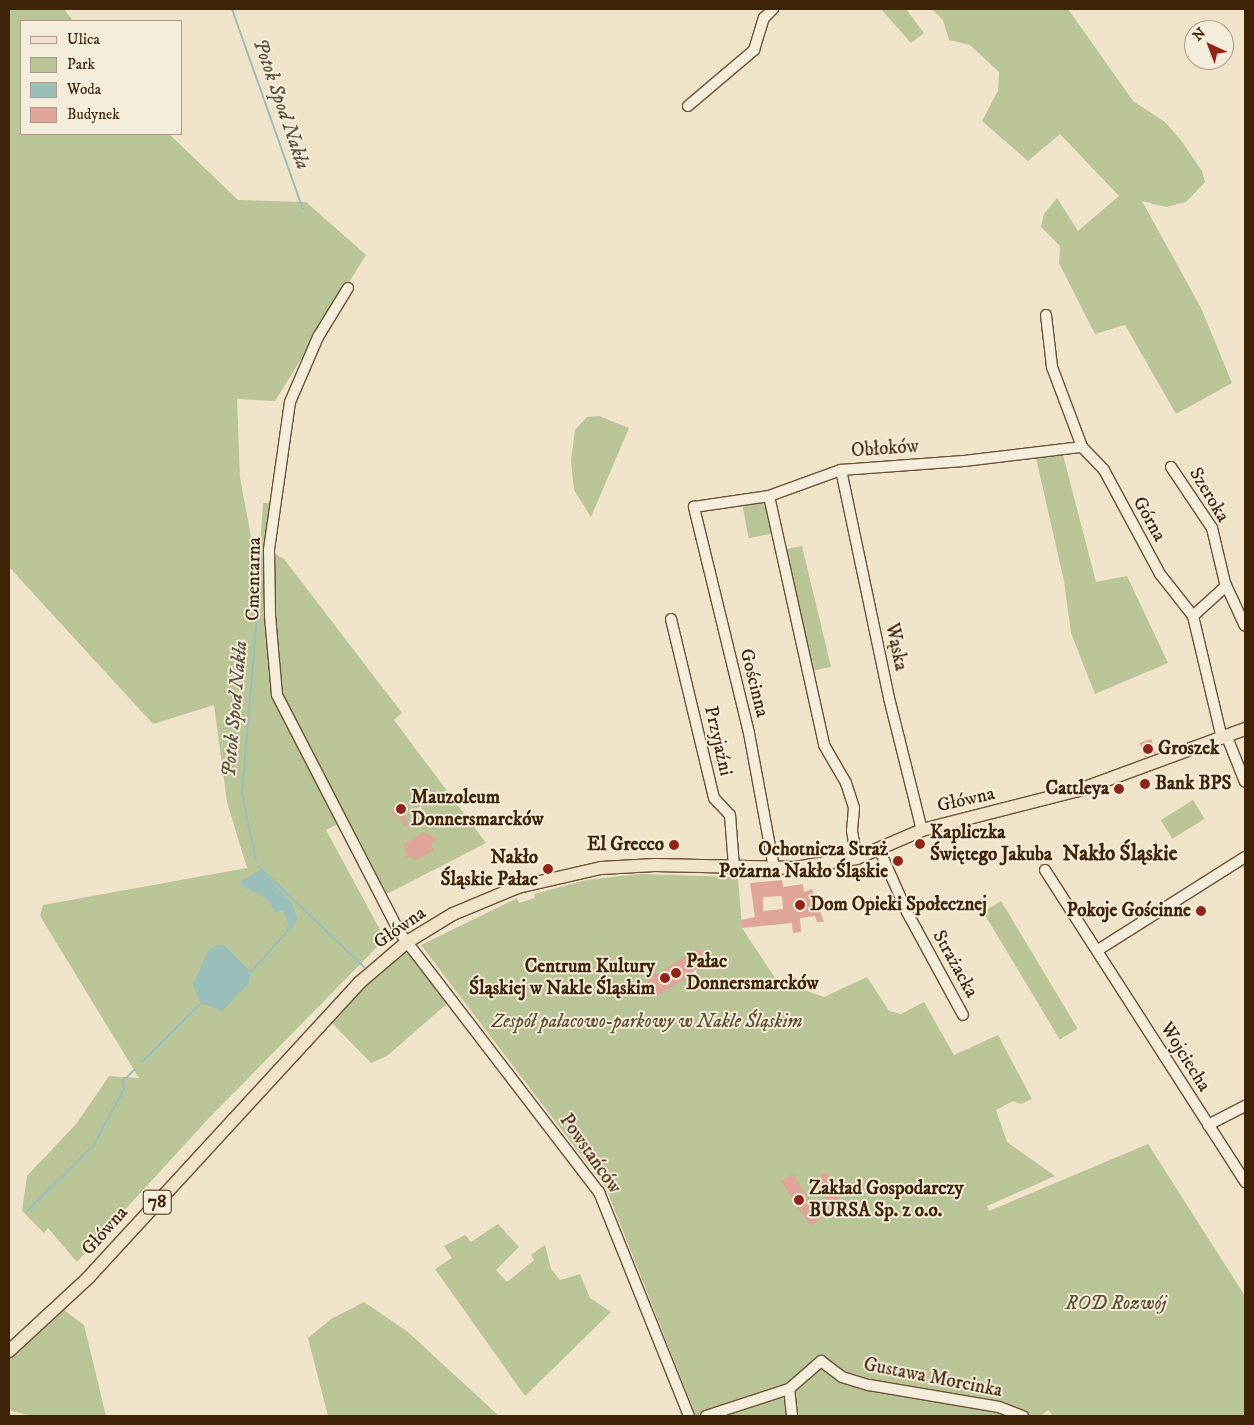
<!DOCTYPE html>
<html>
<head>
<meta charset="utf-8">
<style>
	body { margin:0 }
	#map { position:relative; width:1254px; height:1425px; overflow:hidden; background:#efe4c9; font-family:"IM FELL DW Pica",serif }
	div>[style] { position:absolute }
	.green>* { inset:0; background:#b9c497; transform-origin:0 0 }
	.water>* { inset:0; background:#9abeba }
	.stream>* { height:2px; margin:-1px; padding:0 1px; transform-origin:1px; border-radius:1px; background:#9abeba }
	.building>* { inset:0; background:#dea598; transform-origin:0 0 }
	.roads { filter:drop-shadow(1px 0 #6b5338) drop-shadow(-1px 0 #6b5338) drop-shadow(0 1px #6b5338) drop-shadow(0 -1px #6b5338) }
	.minor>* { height:10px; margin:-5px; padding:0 5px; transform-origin:5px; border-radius:5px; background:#f5eddc }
	.major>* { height:12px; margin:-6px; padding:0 6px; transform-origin:6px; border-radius:6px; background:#efe4c9 }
	.dots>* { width:14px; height:14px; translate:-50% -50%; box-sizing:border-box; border:2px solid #f5eddc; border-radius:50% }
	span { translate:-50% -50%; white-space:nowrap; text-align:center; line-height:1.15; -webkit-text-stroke:4px #f5eddc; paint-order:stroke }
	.shield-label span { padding:1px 4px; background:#f5eddc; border:1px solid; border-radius:4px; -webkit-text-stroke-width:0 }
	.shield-label { font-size:18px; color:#3f2307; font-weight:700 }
	.street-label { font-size:19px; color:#3f2307 }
	.poi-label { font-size:19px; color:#3f2307; font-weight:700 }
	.left { translate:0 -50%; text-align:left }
	.right { translate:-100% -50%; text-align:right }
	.park-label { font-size:19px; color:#5e4b2b; font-style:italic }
	.water-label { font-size:20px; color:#5a523d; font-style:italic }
	.quarter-label { font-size:21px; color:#3f2307; font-weight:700 }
	.frame { position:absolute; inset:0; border:10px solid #3f2307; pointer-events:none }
	.legend { position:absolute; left:20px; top:20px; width:162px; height:115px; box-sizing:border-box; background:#f5eddc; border:1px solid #ac9c87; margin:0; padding:6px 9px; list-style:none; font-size:15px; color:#3f2307 }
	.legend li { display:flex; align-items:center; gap:10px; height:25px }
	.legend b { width:25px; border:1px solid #ac9c87 }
	.north { position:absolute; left:1184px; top:20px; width:50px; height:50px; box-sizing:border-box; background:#f5eddc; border:1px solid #ac9c87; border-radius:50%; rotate:317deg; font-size:14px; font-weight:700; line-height:20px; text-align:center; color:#3f2307 }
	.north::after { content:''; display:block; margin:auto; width:18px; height:22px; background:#8f2418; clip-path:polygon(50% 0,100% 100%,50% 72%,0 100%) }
</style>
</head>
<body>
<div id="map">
	<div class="green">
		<i style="clip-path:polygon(9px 9px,64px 9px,73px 21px,21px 21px,21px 134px,169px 134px,238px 200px,306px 202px,366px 255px,275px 401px,237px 399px,240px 478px,253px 547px,260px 547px,263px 503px,276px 503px,269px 550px,284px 559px,402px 713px,394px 720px,486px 843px,387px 894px,348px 819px,326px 830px,385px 939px,209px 1118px,77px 1262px,48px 1228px,44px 1233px,22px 1211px,27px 1176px,77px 1123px,109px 1076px,139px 1078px,40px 916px,43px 905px,247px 868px,227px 802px,214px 705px,153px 724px,9px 567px)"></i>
		<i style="clip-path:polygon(881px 9px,906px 9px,924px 33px,911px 43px)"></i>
		<i style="clip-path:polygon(932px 9px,1068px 9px,1133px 101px,1165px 122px,1180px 139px,1202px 171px,1205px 182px,1186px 202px,1166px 207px,1142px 201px,1201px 308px,1232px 383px,1176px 414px,1125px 325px,1095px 334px,1059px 263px,1060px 246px,1041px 227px,1044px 214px,1057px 198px,1078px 231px,1119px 196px,1060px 134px,1028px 161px,982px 121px,998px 91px,999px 72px,970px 45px,949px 40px,943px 20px)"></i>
		<i style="clip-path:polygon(599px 416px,629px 428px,591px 517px,574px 490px,571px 461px,575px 430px,587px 417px)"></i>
		<i style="clip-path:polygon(1063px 455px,1096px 582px,1127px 576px,1168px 663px,1095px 694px,1071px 633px,1064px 581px,1036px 458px)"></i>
		<i style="left:767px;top:501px;width:33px;height:25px;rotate:79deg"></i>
		<i style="clip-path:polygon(802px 546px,831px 667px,812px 671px,786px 549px)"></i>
		<i style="left:1193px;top:800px;width:22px;height:38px;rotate:58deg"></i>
		<i style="clip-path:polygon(639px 874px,738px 877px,742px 928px,781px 987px,786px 984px,824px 997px,867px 977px,889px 1011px,901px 1014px,924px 1002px,954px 1055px,998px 1035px,1032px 1099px,1021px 1104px,1013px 1101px,996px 1110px,1007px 1142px,1055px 1176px,987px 1206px,989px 1211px,1148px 1144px,1245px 1296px,1245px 1416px,1053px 1416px,1048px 1410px,1041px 1416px,696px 1416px,606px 1188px,421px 945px,517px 898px,519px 903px,535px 898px,534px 894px,586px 880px)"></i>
		<i style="left:1001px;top:901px;width:149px;height:21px;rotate:59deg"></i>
		<i style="clip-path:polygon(408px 948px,449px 1002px,387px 1056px,371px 1063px,329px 1020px)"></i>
		<i style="clip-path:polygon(498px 1224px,519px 1247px,496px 1270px,507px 1282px,534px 1260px,531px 1255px,545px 1245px,551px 1269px,560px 1280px,580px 1274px,590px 1298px,611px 1312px,525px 1396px,435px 1269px,452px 1258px,444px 1246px,465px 1235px,471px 1242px)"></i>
		<i style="clip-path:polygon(364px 1302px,408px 1332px,499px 1416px,328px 1416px,308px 1338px,331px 1319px)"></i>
		<i style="clip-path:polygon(64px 1310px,84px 1325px,106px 1416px,31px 1416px,9px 1410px,9px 1358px)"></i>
	</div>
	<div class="water">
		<i style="clip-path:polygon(261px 870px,292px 903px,297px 918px,293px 927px,284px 935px,289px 924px,283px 910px,276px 912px,264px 897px,240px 885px,244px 879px)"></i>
		<i style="clip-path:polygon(217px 945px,224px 945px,251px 972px,248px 984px,222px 1011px,201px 1003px,193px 985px,208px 951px)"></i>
	</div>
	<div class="stream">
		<i style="left:232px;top:9px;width:212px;rotate:70.5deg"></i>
		<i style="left:256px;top:861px;width:68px;rotate:-101.8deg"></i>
		<i style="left:242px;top:794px;width:237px;rotate:-85.2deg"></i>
		<i style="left:259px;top:867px;width:145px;rotate:43.6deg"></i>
		<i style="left:251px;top:972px;width:50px;rotate:-48.3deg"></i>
		<i style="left:142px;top:1062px;width:83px;rotate:-45deg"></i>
		<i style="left:27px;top:1211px;width:93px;rotate:-44.6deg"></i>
		<i style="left:93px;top:1146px;width:65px;rotate:-61.5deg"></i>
		<i style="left:124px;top:1089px;width:8px;rotate:-97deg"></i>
		<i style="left:123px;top:1081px;width:16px;rotate:-45deg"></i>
	</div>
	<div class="building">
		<i style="left:1151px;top:739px;width:15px;height:12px;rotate:70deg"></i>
		<i style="clip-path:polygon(401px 801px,408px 810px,404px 812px,408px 824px,404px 826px,399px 815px,394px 817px,392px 812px)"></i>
		<i style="clip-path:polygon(424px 832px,437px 839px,431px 845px,434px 850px,414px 861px,410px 856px,407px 858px,404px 844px)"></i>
		<i style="clip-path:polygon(evenodd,782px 880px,783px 887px,803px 884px,804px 892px,812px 889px,824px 922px,817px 922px,815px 916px,800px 918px,801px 932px,793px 933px,792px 923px,742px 928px,741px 920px,755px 917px,750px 883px,782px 880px,782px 896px,783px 909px,763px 911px,763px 897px,782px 896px)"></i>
		<i style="clip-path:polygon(694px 950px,705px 951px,696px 958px,700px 970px,655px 997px,646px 979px,649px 974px,660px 973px)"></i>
		<i style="clip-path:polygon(827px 1172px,843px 1204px,810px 1226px,781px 1181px,793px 1174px,815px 1211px,828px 1203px,813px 1180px)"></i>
	</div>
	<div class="roads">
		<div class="minor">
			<i style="left:688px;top:106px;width:87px;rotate:-40.3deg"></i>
			<i style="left:754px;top:50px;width:34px;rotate:-73deg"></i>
			<i style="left:764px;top:18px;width:13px;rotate:-45deg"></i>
			<i style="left:348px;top:288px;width:57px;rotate:121.5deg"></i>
			<i style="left:318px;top:337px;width:71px;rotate:113.3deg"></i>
			<i style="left:290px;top:402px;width:149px;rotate:98.1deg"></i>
			<i style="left:269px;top:550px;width:66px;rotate:89.1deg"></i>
			<i style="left:270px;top:616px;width:79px;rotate:84.9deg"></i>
			<i style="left:277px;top:695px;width:268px;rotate:62.7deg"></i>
			<i style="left:400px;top:933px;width:327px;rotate:52.5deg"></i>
			<i style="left:599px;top:1192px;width:241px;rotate:68.1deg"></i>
			<i style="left:1046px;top:315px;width:52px;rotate:83.4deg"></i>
			<i style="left:1052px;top:367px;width:85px;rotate:69.4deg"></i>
			<i style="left:1082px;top:447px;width:32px;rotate:46deg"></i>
			<i style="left:1104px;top:470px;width:118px;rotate:61.7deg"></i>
			<i style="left:1160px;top:574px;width:53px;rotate:51.8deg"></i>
			<i style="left:1193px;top:616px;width:126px;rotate:76.7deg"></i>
			<i style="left:1171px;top:467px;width:73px;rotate:56.1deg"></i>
			<i style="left:1212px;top:528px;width:57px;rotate:76.7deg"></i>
			<i style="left:1225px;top:583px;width:47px;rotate:65.1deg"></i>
			<i style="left:841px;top:470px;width:233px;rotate:78.1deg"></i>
			<i style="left:889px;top:698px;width:136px;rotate:76deg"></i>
			<i style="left:769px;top:496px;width:255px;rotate:77.5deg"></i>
			<i style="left:824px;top:745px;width:44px;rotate:59.9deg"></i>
			<i style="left:846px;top:783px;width:26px;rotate:72deg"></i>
			<i style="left:854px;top:808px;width:23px;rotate:95deg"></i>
			<i style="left:852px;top:831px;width:27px;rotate:80deg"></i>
			<i style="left:1193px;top:616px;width:45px;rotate:-42.3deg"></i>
			<i style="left:671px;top:619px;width:184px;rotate:76.5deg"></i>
			<i style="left:714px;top:798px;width:23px;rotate:47deg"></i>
			<i style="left:730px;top:815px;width:52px;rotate:85.6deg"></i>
			<i style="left:1227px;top:737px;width:48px;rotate:68.2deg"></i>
			<i style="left:879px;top:849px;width:69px;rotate:66deg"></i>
			<i style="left:907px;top:912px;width:117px;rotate:61.5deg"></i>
			<i style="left:774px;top:868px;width:137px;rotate:-100.5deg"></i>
			<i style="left:749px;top:733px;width:233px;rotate:-103.7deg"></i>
			<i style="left:694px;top:507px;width:76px;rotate:-8.3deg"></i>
			<i style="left:769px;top:496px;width:77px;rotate:-19.9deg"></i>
			<i style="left:841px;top:470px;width:123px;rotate:-4.2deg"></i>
			<i style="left:964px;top:461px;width:119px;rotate:-6.8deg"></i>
			<i style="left:1045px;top:870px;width:371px;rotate:57.3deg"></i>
			<i style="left:1098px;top:950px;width:174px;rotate:-32.3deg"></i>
			<i style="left:1208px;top:1125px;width:42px;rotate:-27.2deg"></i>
			<i style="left:706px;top:1416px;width:87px;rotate:-18deg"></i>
			<i style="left:792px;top:1416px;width:27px;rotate:-96deg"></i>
			<i style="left:789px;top:1389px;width:43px;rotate:-41.2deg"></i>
			<i style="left:821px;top:1361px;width:26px;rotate:37deg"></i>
			<i style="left:842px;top:1377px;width:28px;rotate:17deg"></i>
			<i style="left:869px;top:1385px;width:132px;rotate:9.6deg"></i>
			<i style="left:999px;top:1407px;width:26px;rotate:21deg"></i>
		</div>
		<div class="major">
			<i style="left:9px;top:1351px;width:108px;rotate:-42.7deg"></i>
			<i style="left:88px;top:1278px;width:401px;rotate:-47.4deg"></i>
			<i style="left:359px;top:983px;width:63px;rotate:-40.5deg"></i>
			<i style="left:407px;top:942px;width:54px;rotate:-31.3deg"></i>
			<i style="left:453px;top:914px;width:70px;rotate:-22.6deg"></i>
			<i style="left:518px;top:887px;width:85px;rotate:-12.9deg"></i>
			<i style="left:601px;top:868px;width:54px;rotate:-3.2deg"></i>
			<i style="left:655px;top:865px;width:139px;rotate:1.2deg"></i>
			<i style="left:794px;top:868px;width:64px;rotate:-9deg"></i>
			<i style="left:857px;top:858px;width:71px;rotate:-23.3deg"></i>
			<i style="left:922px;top:830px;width:162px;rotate:-14.3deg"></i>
			<i style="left:1079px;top:790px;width:177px;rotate:-20.2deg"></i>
		</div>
	</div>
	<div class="dots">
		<i style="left:1148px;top:749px;background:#8f2418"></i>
		<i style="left:1145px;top:784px;background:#8f2418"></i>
		<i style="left:1119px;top:789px;background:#8f2418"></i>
		<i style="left:401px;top:809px;background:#8f2418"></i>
		<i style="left:920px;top:844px;background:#8f2418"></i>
		<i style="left:674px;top:845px;background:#8f2418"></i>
		<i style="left:898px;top:861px;background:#8f2418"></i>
		<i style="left:548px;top:869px;background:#8f2418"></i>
		<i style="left:800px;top:905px;background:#8f2418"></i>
		<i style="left:1201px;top:911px;background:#8f2418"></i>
		<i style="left:676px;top:973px;background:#8f2418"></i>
		<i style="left:665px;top:978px;background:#8f2418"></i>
		<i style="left:799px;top:1200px;background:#8f2418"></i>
	</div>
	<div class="shield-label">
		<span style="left:157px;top:1202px">78</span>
	</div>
	<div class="street-label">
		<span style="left:885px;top:449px;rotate:-4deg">Obłoków</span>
		<span style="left:1209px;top:495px;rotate:59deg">Szeroka</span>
		<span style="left:1149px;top:519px;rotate:61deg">Górna</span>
		<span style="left:254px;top:579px;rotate:-89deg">Cmentarna</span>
		<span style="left:896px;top:647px;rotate:78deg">Wąska</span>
		<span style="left:754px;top:683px;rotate:76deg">Gościnna</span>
		<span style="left:718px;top:741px;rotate:77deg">Przyjaźni</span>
		<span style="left:966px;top:800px;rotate:-13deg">Główna</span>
		<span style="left:400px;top:928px;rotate:-35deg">Główna</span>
		<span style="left:955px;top:964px;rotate:61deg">Strażacka</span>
		<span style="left:1185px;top:1057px;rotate:58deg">Wojciecha</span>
		<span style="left:590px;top:1154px;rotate:55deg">Powstańców</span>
		<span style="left:105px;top:1231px;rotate:-48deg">Główna</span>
		<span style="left:933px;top:1378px;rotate:11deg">Gustawa Morcinka</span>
	</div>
	<div class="poi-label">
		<span class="left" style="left:1158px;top:749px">Groszek</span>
		<span class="left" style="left:1155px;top:784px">Bank BPS</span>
		<span class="right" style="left:1109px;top:789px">Cattleya</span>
		<span class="left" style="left:411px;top:809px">Mauzoleum<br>Donnersmarcków</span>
		<span class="left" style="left:930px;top:844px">Kapliczka<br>Świętego Jakuba</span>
		<span class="right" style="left:664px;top:845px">El Grecco</span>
		<span class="right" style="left:888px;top:861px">Ochotnicza Straż<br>Pożarna Nakło Śląskie</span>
		<span class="right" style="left:538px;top:869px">Nakło<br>Śląskie Pałac</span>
		<span class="left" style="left:810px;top:905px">Dom Opieki Społecznej</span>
		<span class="right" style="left:1191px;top:911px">Pokoje Gościnne</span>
		<span class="left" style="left:686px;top:973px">Pałac<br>Donnersmarcków</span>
		<span class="right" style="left:655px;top:978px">Centrum Kultury<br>Śląskiej w Nakle Śląskim</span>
		<span class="left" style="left:809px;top:1200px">Zakład Gospodarczy<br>BURSA Sp. z o.o.</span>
	</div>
	<div class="park-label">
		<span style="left:647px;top:1022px">Zespół pałacowo-parkowy w Nakle Śląskim</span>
		<span style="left:1116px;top:1304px">ROD Rozwój</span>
	</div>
	<div class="water-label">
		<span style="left:281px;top:104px;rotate:71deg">Potok Spod Nakła</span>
		<span style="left:235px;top:709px;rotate:-85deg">Potok Spod Nakła</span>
	</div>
	<div class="quarter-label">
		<span style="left:1120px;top:854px">Nakło Śląskie</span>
	</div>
	<div class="frame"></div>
	<ul class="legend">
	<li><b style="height:6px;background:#efe4c9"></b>Ulica</li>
	<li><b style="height:14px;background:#b9c497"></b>Park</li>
	<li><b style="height:14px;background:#9abeba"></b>Woda</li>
	<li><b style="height:14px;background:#dea598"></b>Budynek</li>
	</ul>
	<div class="north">N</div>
</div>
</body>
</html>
